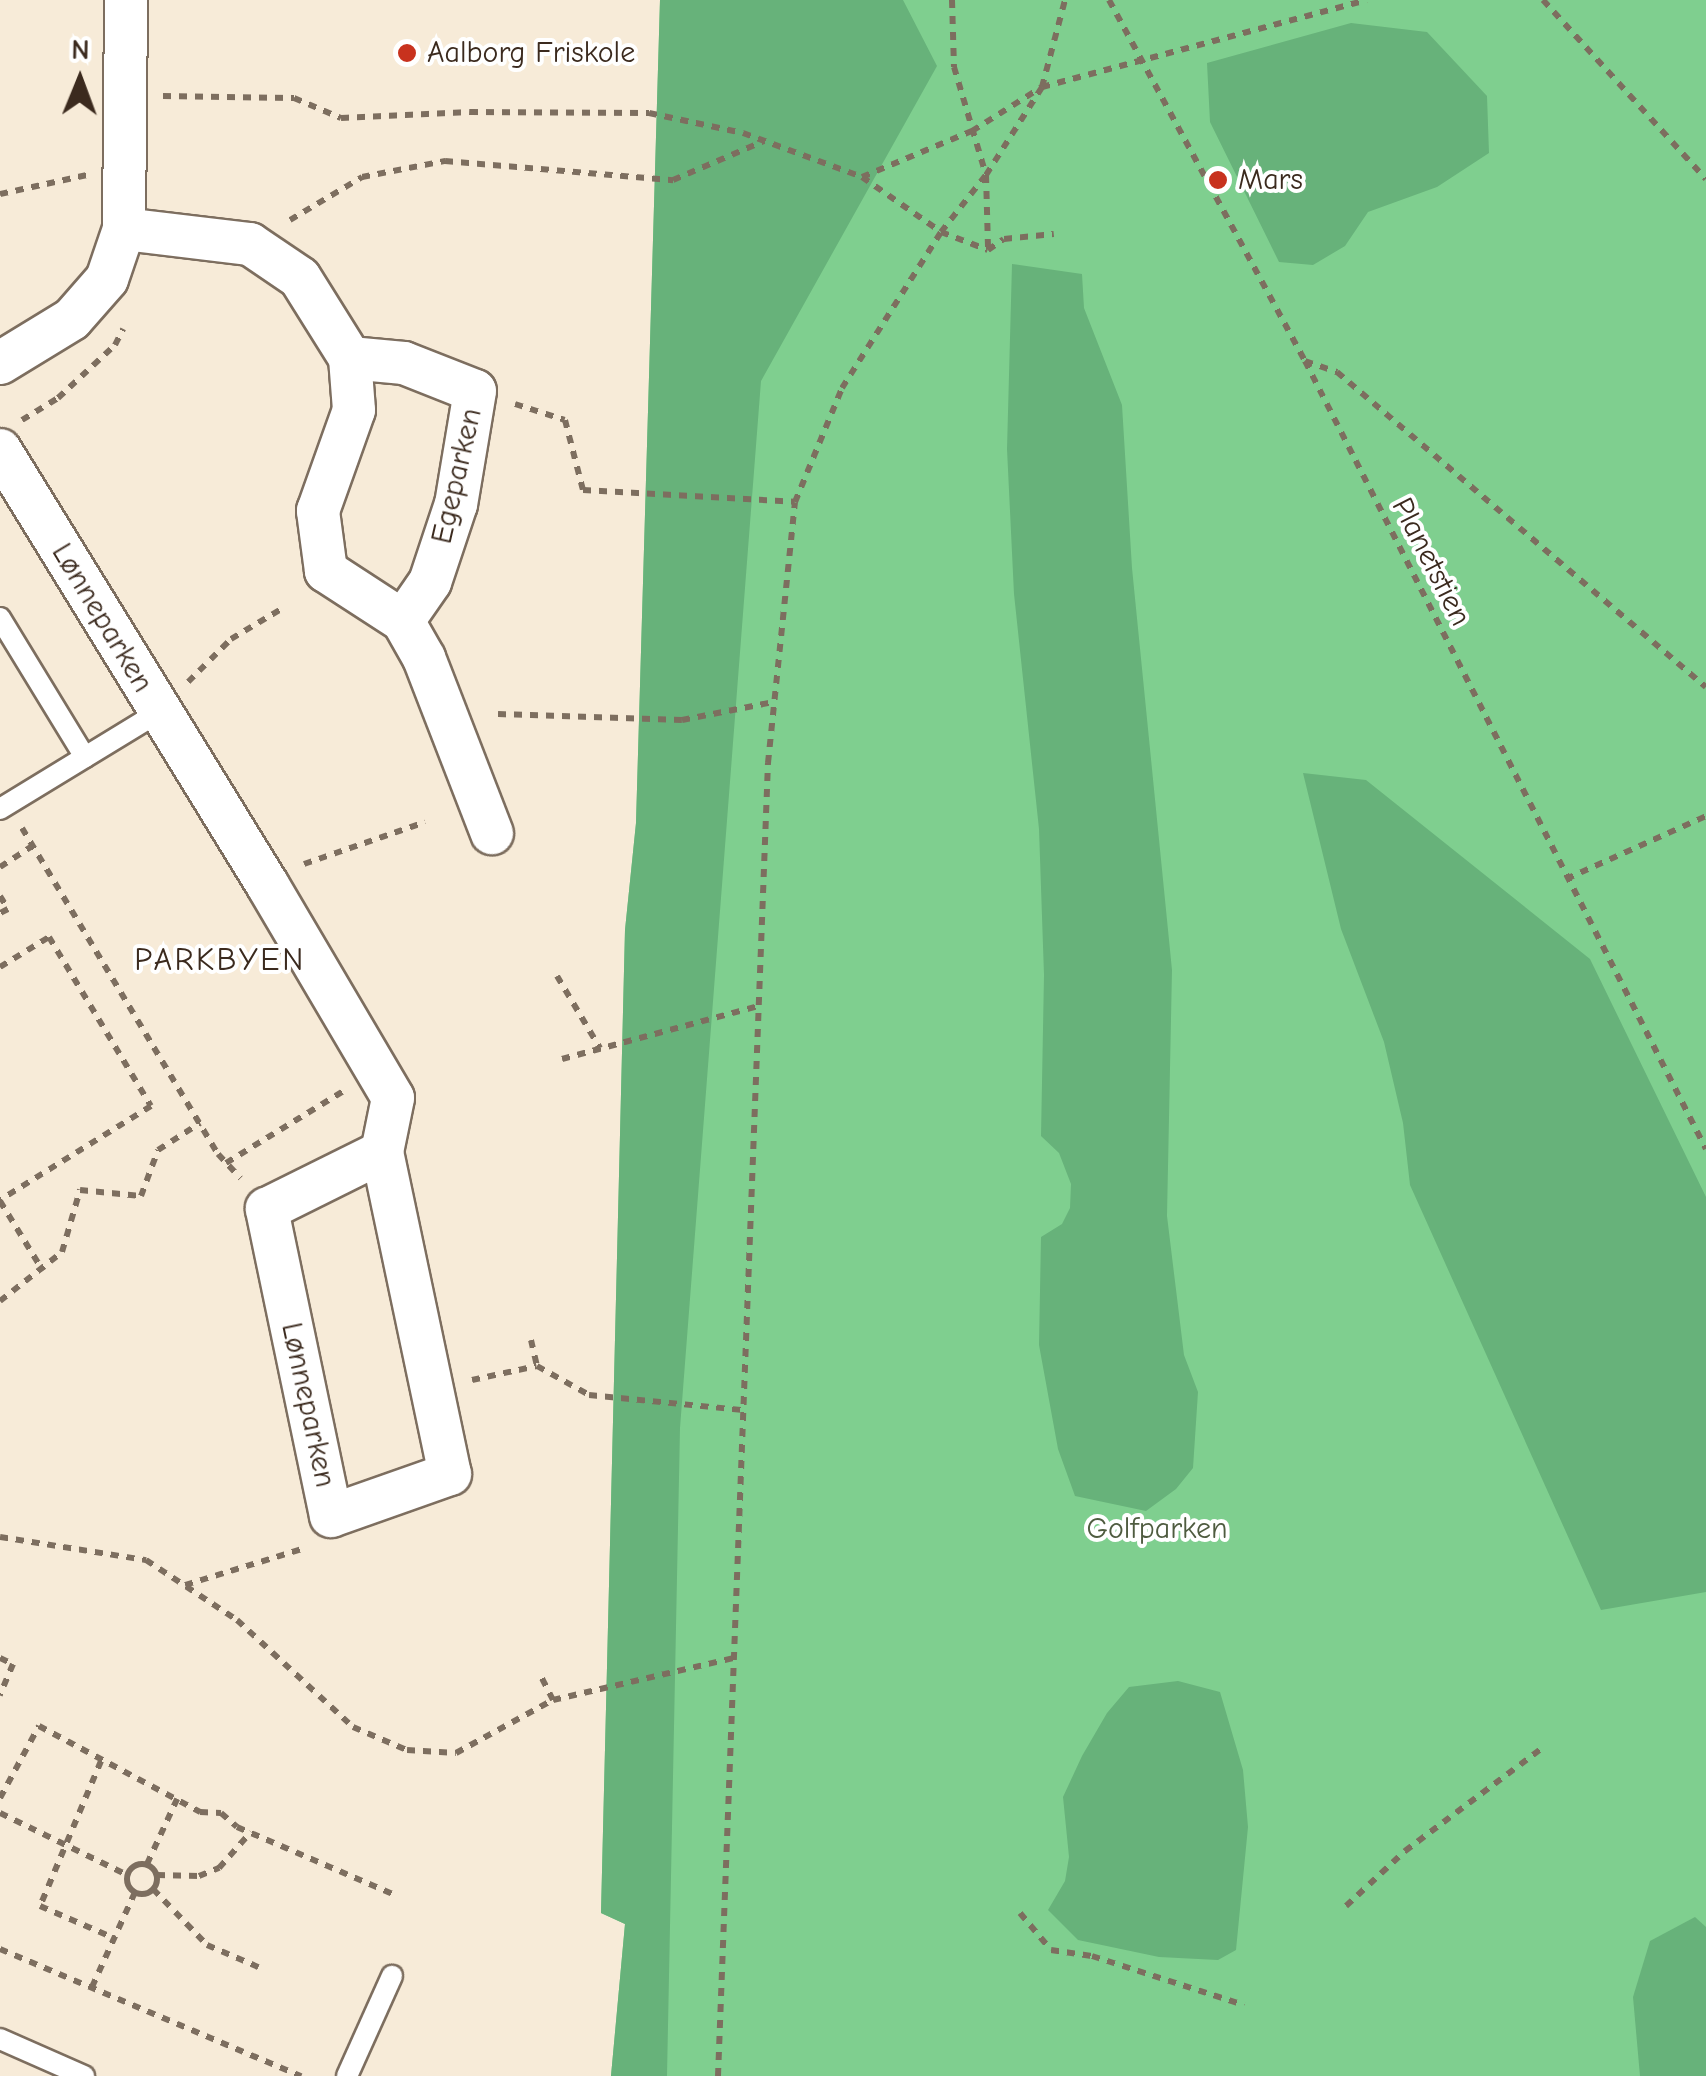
<!DOCTYPE html>
<html>
<head>
<meta charset="utf-8">
<style>
	body { margin:0 }
	#map { position:relative; width:1706px; height:2076px; overflow:hidden; background:#f7ebd8; font-family:"Comic Neue",sans-serif }
	div>[style] { position:absolute }
	.green>* { inset:0; background:#7fcf8f }
	.forest>* { inset:0; background:#67b27a }
	.path>* { height:6px; margin-top:-3px; transform-origin:0; background:repeating-linear-gradient(90deg,#7d6e5f 0 8px,transparent 0 16px) }
	.path>.ring { margin:-3px; padding:0; box-sizing:content-box; background:none; border:6px solid #7d6e5f; border-radius:50% }
	.roads { filter:drop-shadow(2px 0 #7d6e5f) drop-shadow(-2px 0 #7d6e5f) drop-shadow(0 2px #7d6e5f) drop-shadow(0 -2px #7d6e5f) }
	.service>* { height:20px; margin:-10px; padding:0 10px; transform-origin:10px; border-radius:10px; background:#fff }
	.minor>* { height:42px; margin:-21px; padding:0 21px; transform-origin:21px; border-radius:21px; background:#fff }
	.dots>* { width:28px; height:28px; translate:-50% -50%; box-sizing:border-box; border:5px solid #fff; border-radius:50% }
	span { translate:-50% -50%; white-space:nowrap; text-align:center; line-height:1.15; -webkit-text-stroke:8px #fff; paint-order:stroke }
	.poi-label { font-size:30px; color:#3b2a1e }
	.left { translate:0 -50%; text-align:left }
	.street-label { font-size:30px; color:#3b2a1e }
	.park-label { font-size:30px; color:#4f5c40 }
	.neighbourhood-label { font-size:32px; color:#3b2a1e; letter-spacing:2.5px }
	.north { position:absolute; left:30px; top:30px; width:100px; height:100px; -webkit-text-stroke:8px #fff; paint-order:stroke; rotate:1deg; font-size:28px; font-weight:700; line-height:40px; text-align:center; color:#3b2a1e }
	.north::after { content:''; display:block; margin:auto; width:35px; height:45px; background:#3b2a1e; clip-path:polygon(50% 0,100% 100%,50% 72%,0 100%) }
</style>
</head>
<body>
<div id="map">
	<div class="green">
		<i style="clip-path:polygon(660px 0,1706px 0,1706px 2076px,611px 2076px,625px 1924px,601px 1913px,625px 930px,636px 823px)"></i>
	</div>
	<div class="forest">
		<i style="clip-path:polygon(660px 0,903px 0,937px 66px,761px 381px,680px 1428px,667px 2076px,611px 2076px,625px 1924px,601px 1913px,625px 930px,636px 823px)"></i>
		<i style="clip-path:polygon(1351px 23px,1427px 32px,1487px 96px,1489px 153px,1437px 187px,1368px 212px,1345px 246px,1313px 265px,1279px 262px,1210px 122px,1207px 63px)"></i>
		<i style="clip-path:polygon(1012px 264px,1082px 274px,1084px 308px,1122px 405px,1132px 568px,1172px 970px,1167px 1216px,1184px 1355px,1198px 1392px,1193px 1468px,1176px 1489px,1146px 1511px,1075px 1496px,1058px 1449px,1039px 1345px,1041px 1237px,1062px 1224px,1070px 1208px,1071px 1184px,1059px 1153px,1041px 1136px,1044px 975px,1039px 829px,1014px 594px,1007px 449px)"></i>
		<i style="clip-path:polygon(1303px 773px,1366px 780px,1590px 959px,1706px 1197px,1706px 1592px,1601px 1610px,1410px 1185px,1403px 1123px,1384px 1042px,1341px 929px)"></i>
		<i style="clip-path:polygon(1178px 1681px,1220px 1692px,1243px 1770px,1248px 1827px,1236px 1950px,1218px 1960px,1159px 1957px,1078px 1940px,1048px 1910px,1065px 1881px,1069px 1857px,1063px 1797px,1082px 1756px,1107px 1713px,1129px 1687px)"></i>
		<i style="clip-path:polygon(1695px 1917px,1706px 1927px,1706px 2076px,1640px 2076px,1633px 1997px,1650px 1941px)"></i>
	</div>
	<div class="path">
		<i style="left:952px;top:0;width:67px;rotate:88.3deg"></i>
		<i style="left:954px;top:67px;width:113px;rotate:73.5deg"></i>
		<i style="left:986px;top:175px;width:73px;rotate:88.4deg"></i>
		<i style="left:1109px;top:0;width:411px;rotate:61.5deg"></i>
		<i style="left:1305px;top:361px;width:884px;rotate:63.03deg"></i>
		<i style="left:1543px;top:0;width:242px;rotate:47.7deg"></i>
		<i style="left:163px;top:96px;width:131px;rotate:0.9deg"></i>
		<i style="left:294px;top:98px;width:51px;rotate:23.1deg"></i>
		<i style="left:341px;top:118px;width:129px;rotate:-2.7deg"></i>
		<i style="left:470px;top:112px;width:179px;rotate:0.3deg"></i>
		<i style="left:649px;top:113px;width:96px;rotate:12deg"></i>
		<i style="left:743px;top:133px;width:127px;rotate:20.3deg"></i>
		<i style="left:862px;top:177px;width:96px;rotate:34.8deg"></i>
		<i style="left:941px;top:232px;width:50px;rotate:21deg"></i>
		<i style="left:988px;top:250px;width:19px;rotate:-35deg"></i>
		<i style="left:1004px;top:239px;width:50px;rotate:-5.7deg"></i>
		<i style="left:862px;top:177px;width:119px;rotate:-22.7deg"></i>
		<i style="left:972px;top:131px;width:83px;rotate:-32.2deg"></i>
		<i style="left:1042px;top:87px;width:336px;rotate:-15deg"></i>
		<i style="left:0;top:194px;width:89px;rotate:-12.3deg"></i>
		<i style="left:290px;top:220px;width:84px;rotate:-30.8deg"></i>
		<i style="left:362px;top:177px;width:85px;rotate:-10.9deg"></i>
		<i style="left:445px;top:161px;width:229px;rotate:4.8deg"></i>
		<i style="left:673px;top:180px;width:99px;rotate:-23.2deg"></i>
		<i style="left:1305px;top:361px;width:34px;rotate:19deg"></i>
		<i style="left:1337px;top:372px;width:485px;rotate:40.5deg"></i>
		<i style="left:515px;top:404px;width:52px;rotate:17.7deg"></i>
		<i style="left:565px;top:420px;width:72px;rotate:75.6deg"></i>
		<i style="left:583px;top:490px;width:212px;rotate:3.2deg"></i>
		<i style="left:22px;top:420px;width:42px;rotate:-31.4deg"></i>
		<i style="left:58px;top:398px;width:78px;rotate:-42.9deg"></i>
		<i style="left:115px;top:345px;width:18px;rotate:-63deg"></i>
		<i style="left:188px;top:682px;width:61px;rotate:-45deg"></i>
		<i style="left:231px;top:639px;width:61px;rotate:-30.8deg"></i>
		<i style="left:498px;top:714px;width:184px;rotate:1.9deg"></i>
		<i style="left:682px;top:720px;width:94px;rotate:-11.1deg"></i>
		<i style="left:22px;top:828px;width:380px;rotate:59deg"></i>
		<i style="left:218px;top:1154px;width:33px;rotate:47deg"></i>
		<i style="left:304px;top:864px;width:128px;rotate:-19.1deg"></i>
		<i style="left:0;top:867px;width:38px;rotate:-33deg"></i>
		<i style="left:1566px;top:879px;width:154px;rotate:-24.2deg"></i>
		<i style="left:0;top:896px;width:15px;rotate:58deg"></i>
		<i style="left:8px;top:909px;width:9px;rotate:153deg"></i>
		<i style="left:0;top:967px;width:57px;rotate:-31.5deg"></i>
		<i style="left:49px;top:937px;width:197px;rotate:58.9deg"></i>
		<i style="left:151px;top:1106px;width:178px;rotate:148.1deg"></i>
		<i style="left:557px;top:976px;width:84px;rotate:59.2deg"></i>
		<i style="left:562px;top:1059px;width:204px;rotate:-15.1deg"></i>
		<i style="left:226px;top:1163px;width:140px;rotate:-31.5deg"></i>
		<i style="left:0;top:1201px;width:82px;rotate:58.4deg"></i>
		<i style="left:0;top:1301px;width:79px;rotate:-38.3deg"></i>
		<i style="left:62px;top:1252px;width:65px;rotate:-73.8deg"></i>
		<i style="left:80px;top:1190px;width:61px;rotate:5.6deg"></i>
		<i style="left:141px;top:1196px;width:49px;rotate:-69.7deg"></i>
		<i style="left:158px;top:1150px;width:50px;rotate:-32.7deg"></i>
		<i style="left:531px;top:1340px;width:27px;rotate:77deg"></i>
		<i style="left:472px;top:1380px;width:66px;rotate:-12.2deg"></i>
		<i style="left:537px;top:1366px;width:60px;rotate:29.1deg"></i>
		<i style="left:589px;top:1395px;width:155px;rotate:5.6deg"></i>
		<i style="left:0;top:1537px;width:148px;rotate:9deg"></i>
		<i style="left:146px;top:1560px;width:109px;rotate:33.4deg"></i>
		<i style="left:237px;top:1620px;width:158px;rotate:42.7deg"></i>
		<i style="left:353px;top:1727px;width:59px;rotate:23.1deg"></i>
		<i style="left:407px;top:1750px;width:49px;rotate:3.5deg"></i>
		<i style="left:456px;top:1753px;width:111px;rotate:-28.7deg"></i>
		<i style="left:553px;top:1700px;width:25px;rotate:-117deg"></i>
		<i style="left:185px;top:1585px;width:126px;rotate:-17.1deg"></i>
		<i style="left:0;top:1658px;width:14px;rotate:25deg"></i>
		<i style="left:13px;top:1664px;width:34px;rotate:113deg"></i>
		<i style="left:553px;top:1700px;width:186px;rotate:-13.1deg"></i>
		<i style="left:101px;top:1761px;width:157px;rotate:112.8deg"></i>
		<i style="left:40px;top:1906px;width:81px;rotate:23.4deg"></i>
		<i style="left:0;top:1798px;width:82px;rotate:-61.6deg"></i>
		<i style="left:39px;top:1726px;width:183px;rotate:28.1deg"></i>
		<i style="left:200px;top:1812px;width:21px;rotate:3deg"></i>
		<i style="left:221px;top:1813px;width:21px;rotate:41deg"></i>
		<i style="left:237px;top:1827px;width:172px;rotate:23.3deg"></i>
		<i style="left:0;top:1813px;width:141px;rotate:26deg"></i>
		<i class="ring" style="left:127px;top:1864px;width:24px;height:24px"></i>
		<i style="left:147px;top:1864px;width:72px;rotate:-65.2deg"></i>
		<i style="left:157px;top:1875px;width:42px;rotate:1.4deg"></i>
		<i style="left:199px;top:1876px;width:22px;rotate:-22deg"></i>
		<i style="left:219px;top:1868px;width:48px;rotate:-48.4deg"></i>
		<i style="left:153px;top:1889px;width:78px;rotate:46deg"></i>
		<i style="left:207px;top:1945px;width:56px;rotate:23.3deg"></i>
		<i style="left:1346px;top:1906px;width:81px;rotate:-43deg"></i>
		<i style="left:1405px;top:1851px;width:170px;rotate:-36.9deg"></i>
		<i style="left:1020px;top:1913px;width:48px;rotate:50deg"></i>
		<i style="left:1051px;top:1950px;width:41px;rotate:8.3deg"></i>
		<i style="left:1092px;top:1956px;width:160px;rotate:17.9deg"></i>
		<i style="left:0;top:1949px;width:327px;rotate:22.9deg"></i>
		<i style="left:92px;top:1987px;width:104px;rotate:-65.6deg"></i>
		<i style="left:718px;top:2076px;width:1314px;rotate:-87.82deg"></i>
		<i style="left:768px;top:763px;width:262px;rotate:-84.1deg"></i>
		<i style="left:795px;top:502px;width:123px;rotate:-67.6deg"></i>
		<i style="left:842px;top:388px;width:185px;rotate:-57.6deg"></i>
		<i style="left:941px;top:232px;width:73px;rotate:-51.7deg"></i>
		<i style="left:986px;top:175px;width:104px;rotate:-57.5deg"></i>
		<i style="left:1042px;top:87px;width:90px;rotate:-75.2deg"></i>
	</div>
	<div class="roads">
		<div class="service">
			<i style="left:0;top:618px;width:163px;rotate:58.6deg"></i>
			<i style="left:0;top:809px;width:186px;rotate:-31.4deg"></i>
			<i style="left:0;top:2039px;width:92px;rotate:23.8deg"></i>
			<i style="left:347px;top:2076px;width:110px;rotate:-65.8deg"></i>
		</div>
		<div class="minor">
			<i style="left:124px;top:229px;width:127px;rotate:6.8deg"></i>
			<i style="left:250px;top:244px;width:60px;rotate:34.2deg"></i>
			<i style="left:300px;top:278px;width:94px;rotate:58deg"></i>
			<i style="left:350px;top:358px;width:54px;rotate:5.3deg"></i>
			<i style="left:404px;top:363px;width:76px;rotate:21.5deg"></i>
			<i style="left:475px;top:391px;width:115px;rotate:99.5deg"></i>
			<i style="left:456px;top:504px;width:82px;rotate:108.4deg"></i>
			<i style="left:430px;top:582px;width:47px;rotate:124.7deg"></i>
			<i style="left:403px;top:621px;width:92px;rotate:-147deg"></i>
			<i style="left:326px;top:571px;width:61px;rotate:-97.6deg"></i>
			<i style="left:318px;top:511px;width:107px;rotate:-70.4deg"></i>
			<i style="left:354px;top:410px;width:52px;rotate:-94.4deg"></i>
			<i style="left:0;top:363px;width:84px;rotate:-31.4deg"></i>
			<i style="left:72px;top:319px;width:53px;rotate:-48.8deg"></i>
			<i style="left:107px;top:279px;width:53px;rotate:-71.2deg"></i>
			<i style="left:124px;top:229px;width:229px;rotate:-89.5deg"></i>
			<i style="left:0;top:450px;width:510px;rotate:58.4deg"></i>
			<i style="left:267px;top:884px;width:248px;rotate:59.5deg"></i>
			<i style="left:393px;top:1098px;width:55px;rotate:101.5deg"></i>
			<i style="left:382px;top:1152px;width:329px;rotate:78.1deg"></i>
			<i style="left:450px;top:1474px;width:126px;rotate:160.6deg"></i>
			<i style="left:331px;top:1516px;width:314px;rotate:-101.8deg"></i>
			<i style="left:267px;top:1209px;width:128px;rotate:-26.4deg"></i>
			<i style="left:403px;top:621px;width:43px;rotate:60.4deg"></i>
			<i style="left:424px;top:658px;width:188px;rotate:68.8deg"></i>
		</div>
	</div>
	<div class="dots">
		<i style="left:407px;top:53px;background:#c8321e"></i>
		<i style="left:1218px;top:180px;background:#c8321e"></i>
	</div>
	<div class="poi-label">
		<span class="left" style="left:427px;top:53px">Aalborg Friskole</span>
		<span class="left" style="left:1238px;top:180px">Mars</span>
	</div>
	<div class="street-label">
		<span style="left:457px;top:476px;rotate:-77deg">Egeparken</span>
		<span style="left:1431px;top:562px;rotate:63deg">Planetstien</span>
		<span style="left:102px;top:618px;rotate:59deg">Lønneparken</span>
		<span style="left:308px;top:1405px;rotate:78deg">Lønneparken</span>
	</div>
	<div class="park-label">
		<span style="left:1157px;top:1529px">Golfparken</span>
	</div>
	<div class="neighbourhood-label">
		<span style="left:220px;top:960px">PARKBYEN</span>
	</div>
	<div class="north">N</div>
</div>
</body>
</html>
